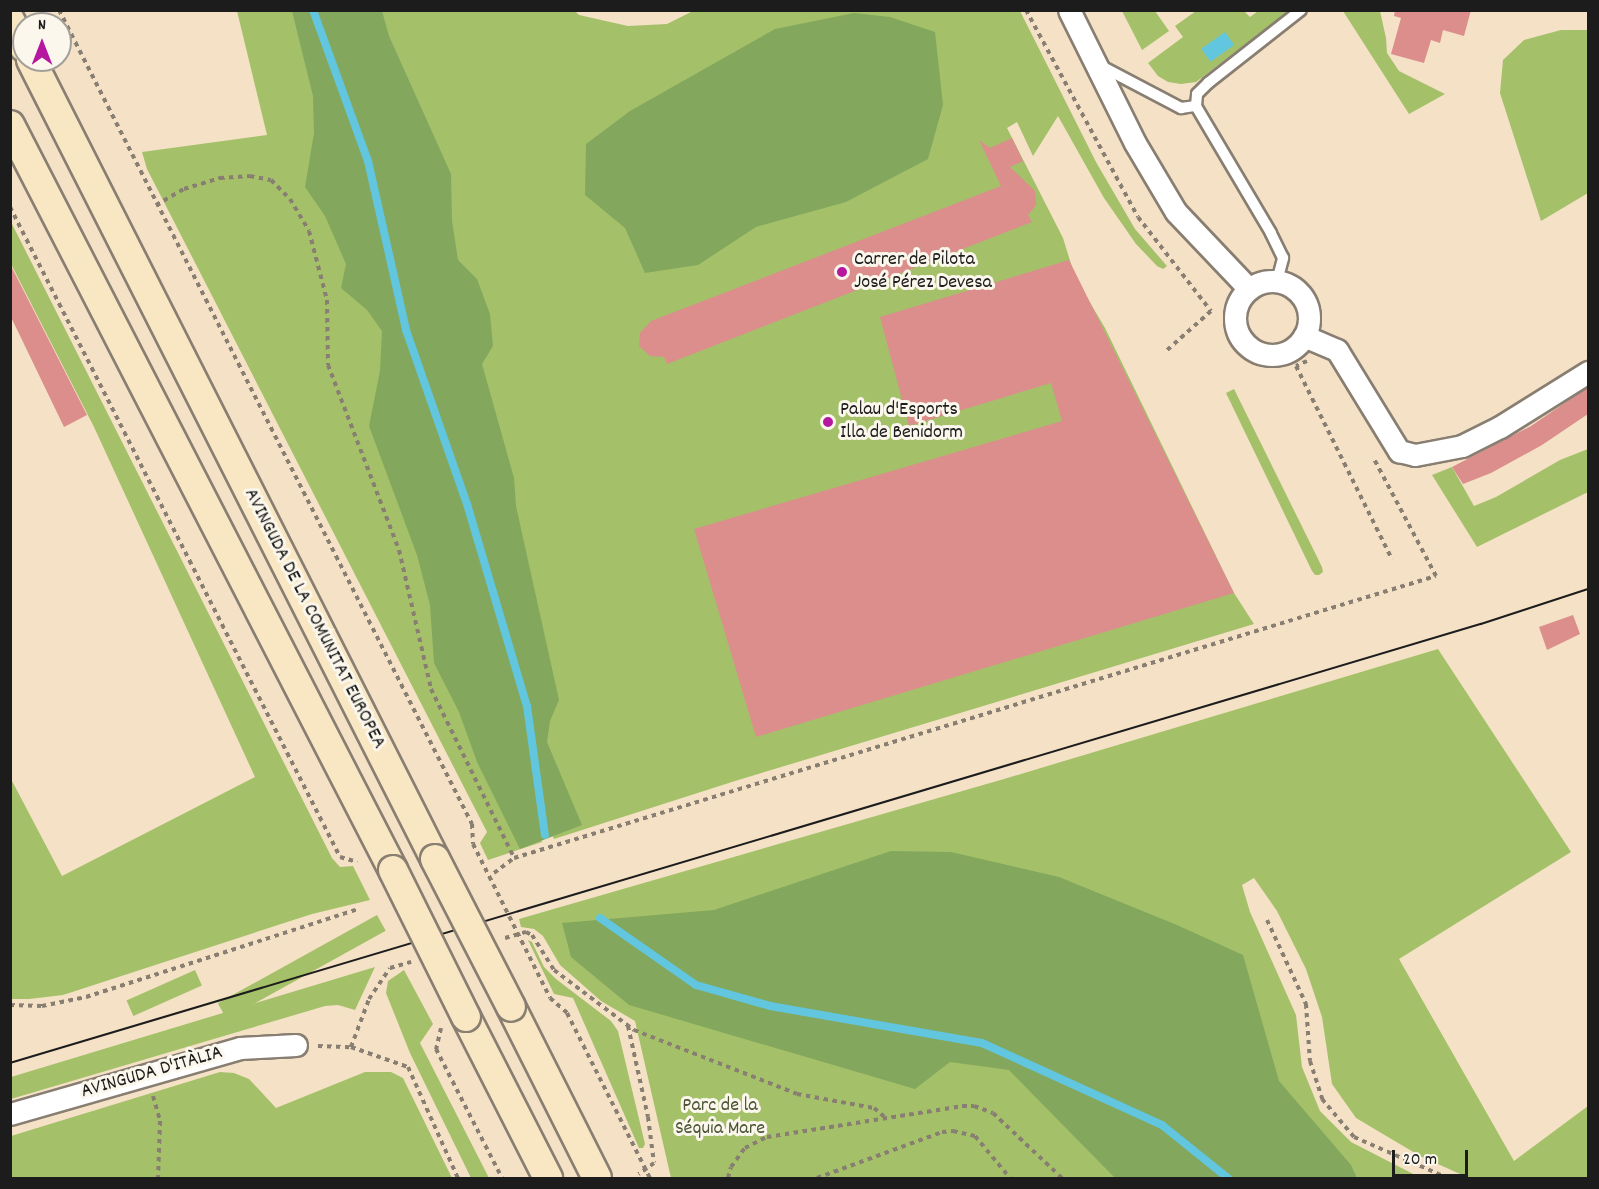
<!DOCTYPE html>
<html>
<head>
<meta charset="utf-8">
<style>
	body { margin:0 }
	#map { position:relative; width:1599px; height:1189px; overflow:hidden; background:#f4e1c6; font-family:Dekko,sans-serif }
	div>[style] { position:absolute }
	.green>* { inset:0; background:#a4c169; transform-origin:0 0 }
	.forest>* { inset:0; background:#83a75d }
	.water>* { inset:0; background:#61c6de; transform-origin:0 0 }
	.stream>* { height:8px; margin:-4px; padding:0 4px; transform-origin:4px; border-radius:4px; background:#61c6de }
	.building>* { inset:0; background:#db8e8c }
	.path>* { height:4px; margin-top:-2px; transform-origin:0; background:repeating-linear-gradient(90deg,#887e71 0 4.5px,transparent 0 9px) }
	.roads { filter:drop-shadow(2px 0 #887e71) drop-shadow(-2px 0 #887e71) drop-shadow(0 2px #887e71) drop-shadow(0 -2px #887e71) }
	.service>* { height:10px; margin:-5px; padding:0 5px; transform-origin:5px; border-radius:5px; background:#fff }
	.minor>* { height:21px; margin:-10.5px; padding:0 10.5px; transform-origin:10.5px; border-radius:10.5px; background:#fff }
	.minor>.ring { margin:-10.5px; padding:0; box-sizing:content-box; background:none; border:21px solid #fff; border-radius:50% }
	.secondary>* { height:28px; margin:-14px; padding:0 14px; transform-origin:14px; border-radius:14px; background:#f9e7c3 }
	.tram>* { height:1.5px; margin:-0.75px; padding:0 0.75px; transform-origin:0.75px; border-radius:0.75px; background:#1c1c1c }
	.path-bridge>* { height:4px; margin-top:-2px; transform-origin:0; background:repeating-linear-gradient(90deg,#887e71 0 4.5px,transparent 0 9px) }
	.bridges { filter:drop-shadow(2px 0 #887e71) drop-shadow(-2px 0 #887e71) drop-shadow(0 2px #887e71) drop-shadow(0 -2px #887e71) }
	.secondary-bridge>* { height:28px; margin:-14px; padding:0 14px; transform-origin:14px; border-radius:14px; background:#f9e7c3 }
	.dots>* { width:16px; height:16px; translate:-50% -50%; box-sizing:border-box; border:3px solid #fbf7ec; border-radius:50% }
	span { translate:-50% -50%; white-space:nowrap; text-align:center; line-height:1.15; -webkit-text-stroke:6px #fbf7ec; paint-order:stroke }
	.poi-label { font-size:20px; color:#1c1c1c }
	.left { translate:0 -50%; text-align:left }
	.street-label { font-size:20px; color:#1c1c1c }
	.park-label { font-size:20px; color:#4c5637 }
	.frame { position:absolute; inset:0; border:12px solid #1c1c1c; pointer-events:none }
	.north { position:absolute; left:12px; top:12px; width:60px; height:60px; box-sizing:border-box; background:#fbf7ec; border:2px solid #a29f99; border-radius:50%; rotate:0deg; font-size:16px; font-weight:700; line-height:24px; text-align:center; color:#1c1c1c }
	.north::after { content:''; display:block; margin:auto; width:21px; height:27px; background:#b5179e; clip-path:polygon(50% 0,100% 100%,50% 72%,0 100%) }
	.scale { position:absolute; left:1392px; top:1150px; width:76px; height:27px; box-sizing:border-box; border:3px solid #1c1c1c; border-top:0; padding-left:8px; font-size:18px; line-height:21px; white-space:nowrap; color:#1c1c1c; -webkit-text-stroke:4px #fbf7ec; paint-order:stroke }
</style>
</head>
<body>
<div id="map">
	<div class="green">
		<i style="clip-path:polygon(695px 10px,1020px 11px,1096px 162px,1135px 229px,1167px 266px,1163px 269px,1157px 266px,1136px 244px,1104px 198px,1058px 116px,1033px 156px,1017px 122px,1007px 128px,1063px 238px,1075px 277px,1105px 328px,1234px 593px,1254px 624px,735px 781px,554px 839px,550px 830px,365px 11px,575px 11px,579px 15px,628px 26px,667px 24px)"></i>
		<i style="clip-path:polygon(237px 11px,298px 11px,542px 842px,488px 860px,480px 843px,487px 832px,147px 169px,142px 152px,267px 135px)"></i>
		<i style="clip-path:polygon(1122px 11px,1155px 11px,1169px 31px,1142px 50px)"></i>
		<i style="clip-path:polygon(1196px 11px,1244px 11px,1250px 17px,1258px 11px,1289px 11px,1196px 82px,1181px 84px,1168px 82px,1158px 76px,1148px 63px,1183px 37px,1175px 26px)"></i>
		<i style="clip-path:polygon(1343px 11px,1380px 11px,1386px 38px,1387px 53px,1399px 71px,1445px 94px,1409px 114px)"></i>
		<i style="clip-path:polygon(1561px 30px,1588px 30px,1588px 193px,1541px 221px,1500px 93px,1503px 60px,1524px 40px)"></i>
		<i style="clip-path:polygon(11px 222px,332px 858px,340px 867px,353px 866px,370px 900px,312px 914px,63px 995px,29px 999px,11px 999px,11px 779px,62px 876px,255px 777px,94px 427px,11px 264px)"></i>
		<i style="clip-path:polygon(1234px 389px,1322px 567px,1323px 572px,1319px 575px,1315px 575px,1312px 571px,1226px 393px)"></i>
		<i style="clip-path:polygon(1588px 449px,1588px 492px,1477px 547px,1432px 475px,1452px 467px,1474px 506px,1496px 497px,1560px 460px)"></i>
		<i style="clip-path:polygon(1438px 649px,1571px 852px,1399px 959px,1514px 1161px,1588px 1106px,1588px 1178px,1469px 1178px,1420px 1156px,1356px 1118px,1332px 1084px,1322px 1017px,1306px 969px,1277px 911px,1254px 878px,1242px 885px,1250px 912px,1296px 1015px,1302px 1067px,1320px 1111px,1351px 1142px,1421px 1178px,671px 1178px,635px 1021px,601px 1001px,576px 979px,560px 965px,543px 936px,534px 929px,521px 927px,519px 919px,1004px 779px)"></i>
		<i style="left:377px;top:915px;width:18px;height:182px;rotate:61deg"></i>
		<i style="clip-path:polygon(528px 940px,532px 942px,544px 967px,556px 979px,611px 1021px,618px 1031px,645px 1144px,643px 1148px,639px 1148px,573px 998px,554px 994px)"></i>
		<i style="clip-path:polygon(375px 967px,355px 1010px,338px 1005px,325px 1006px,11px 1099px,11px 1077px)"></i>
		<i style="left:195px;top:970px;width:17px;height:75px;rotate:66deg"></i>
		<i style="clip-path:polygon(404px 970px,433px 1024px,420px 1043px,489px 1178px,471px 1178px,410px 1053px,386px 993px,388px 981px)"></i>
		<i style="clip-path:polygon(220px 1072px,234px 1073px,249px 1079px,276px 1108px,365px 1072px,391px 1072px,403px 1078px,452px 1178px,11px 1178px,11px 1136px)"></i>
	</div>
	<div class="forest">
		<i style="clip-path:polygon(292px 11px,382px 11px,389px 36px,451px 174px,452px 221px,458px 260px,477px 279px,490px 314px,493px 346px,482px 364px,514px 478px,516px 506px,559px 700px,550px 721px,547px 742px,582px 825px,520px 849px,477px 762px,459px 712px,434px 663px,430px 605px,417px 555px,369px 426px,380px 371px,382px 331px,367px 310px,341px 288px,346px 264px,325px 216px,305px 187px,314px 133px,313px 96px)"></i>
		<i style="clip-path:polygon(854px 13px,890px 17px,935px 32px,943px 105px,928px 159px,846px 202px,756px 227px,698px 265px,645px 273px,625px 228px,585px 195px,586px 144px,630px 111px,775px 29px)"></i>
		<i style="clip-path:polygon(891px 851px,951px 852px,1059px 877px,1177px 925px,1243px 955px,1279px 1081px,1351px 1165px,1357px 1178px,1115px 1178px,1009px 1070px,950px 1062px,915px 1089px,629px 1005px,571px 957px,562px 923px,714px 910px)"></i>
	</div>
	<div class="water">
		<i style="left:1225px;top:32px;width:16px;height:29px;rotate:55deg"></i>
	</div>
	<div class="stream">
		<i style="left:313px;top:10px;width:161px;rotate:70deg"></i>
		<i style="left:368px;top:161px;width:173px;rotate:77.3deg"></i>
		<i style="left:406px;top:330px;width:184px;rotate:70.7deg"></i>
		<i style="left:467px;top:504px;width:211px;rotate:73.5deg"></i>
		<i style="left:527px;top:706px;width:130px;rotate:82.1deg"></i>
		<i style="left:600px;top:918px;width:117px;rotate:34.9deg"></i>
		<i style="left:696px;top:985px;width:77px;rotate:15.8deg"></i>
		<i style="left:770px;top:1006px;width:215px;rotate:9.9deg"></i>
		<i style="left:982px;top:1043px;width:198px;rotate:24.5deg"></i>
		<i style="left:1162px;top:1125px;width:85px;rotate:38.8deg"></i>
	</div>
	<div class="building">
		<i style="clip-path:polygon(1395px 10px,1471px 10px,1464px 36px,1443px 30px,1440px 43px,1431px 40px,1424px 63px,1391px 54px,1401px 18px,1394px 16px)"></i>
		<i style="clip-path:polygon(1012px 138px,1023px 161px,1010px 167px,1035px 191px,1036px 205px,1028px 215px,1032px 222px,667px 364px,664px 357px,650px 356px,639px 346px,640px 333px,651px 321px,1001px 186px,979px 140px,990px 148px)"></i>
		<i style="clip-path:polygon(1069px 260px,1234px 593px,756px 737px,694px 529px,1062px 421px,1051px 383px,909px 426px,880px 317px)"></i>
		<i style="clip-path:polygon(10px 264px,87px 415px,64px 427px,10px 315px)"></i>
		<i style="clip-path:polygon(1588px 387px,1588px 414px,1542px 445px,1491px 473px,1463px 484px,1452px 467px,1531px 426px)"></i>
		<i style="clip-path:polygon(1573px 615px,1580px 634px,1547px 650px,1539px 627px)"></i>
	</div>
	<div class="path">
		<i style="left:59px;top:10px;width:913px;rotate:63.1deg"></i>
		<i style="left:472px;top:824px;width:20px;rotate:87deg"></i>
		<i style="left:1026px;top:10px;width:235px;rotate:61.6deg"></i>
		<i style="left:1138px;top:217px;width:119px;rotate:52.2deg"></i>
		<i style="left:1211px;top:311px;width:59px;rotate:138.4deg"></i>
		<i style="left:156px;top:205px;width:32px;rotate:-30deg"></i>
		<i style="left:184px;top:189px;width:38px;rotate:-17deg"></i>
		<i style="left:220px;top:178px;width:30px;rotate:-4deg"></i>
		<i style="left:250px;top:176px;width:21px;rotate:11deg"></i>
		<i style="left:271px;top:180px;width:27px;rotate:45deg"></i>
		<i style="left:290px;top:199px;width:37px;rotate:59deg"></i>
		<i style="left:309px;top:231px;width:71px;rotate:75.4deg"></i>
		<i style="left:327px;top:300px;width:65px;rotate:89.1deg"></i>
		<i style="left:328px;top:365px;width:198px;rotate:69deg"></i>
		<i style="left:399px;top:550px;width:143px;rotate:77deg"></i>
		<i style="left:431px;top:689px;width:188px;rotate:63.8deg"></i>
		<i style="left:10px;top:207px;width:729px;rotate:63.08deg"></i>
		<i style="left:340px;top:857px;width:18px;rotate:16deg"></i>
		<i style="left:1307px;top:361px;width:12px;rotate:156deg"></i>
		<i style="left:1296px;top:366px;width:216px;rotate:63.6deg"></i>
		<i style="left:494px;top:873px;width:25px;rotate:-37deg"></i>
		<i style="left:514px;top:858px;width:964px;rotate:-17.01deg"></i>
		<i style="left:1436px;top:576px;width:135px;rotate:-117.9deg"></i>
		<i style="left:1267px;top:920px;width:93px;rotate:65.1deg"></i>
		<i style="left:1306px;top:1004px;width:57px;rotate:86deg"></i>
		<i style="left:1310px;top:1061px;width:40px;rotate:72deg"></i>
		<i style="left:1322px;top:1099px;width:50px;rotate:49.9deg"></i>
		<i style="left:1354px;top:1137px;width:103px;rotate:23.6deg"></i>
		<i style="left:505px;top:938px;width:22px;rotate:-16deg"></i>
		<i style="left:526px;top:932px;width:7px;rotate:27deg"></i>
		<i style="left:532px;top:935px;width:41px;rotate:57.8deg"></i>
		<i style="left:554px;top:970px;width:100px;rotate:36.9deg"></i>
		<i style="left:634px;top:1030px;width:175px;rotate:21.4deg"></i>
		<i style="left:797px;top:1094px;width:78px;rotate:10.3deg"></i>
		<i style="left:874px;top:1108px;width:17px;rotate:40deg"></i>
		<i style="left:550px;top:998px;width:23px;rotate:41deg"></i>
		<i style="left:567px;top:1013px;width:185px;rotate:63.3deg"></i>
		<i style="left:10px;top:1005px;width:32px;rotate:2deg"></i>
		<i style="left:42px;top:1006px;width:45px;rotate:-11.6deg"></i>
		<i style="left:86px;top:997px;width:284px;rotate:-17.9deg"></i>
		<i style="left:628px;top:1026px;width:93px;rotate:77.6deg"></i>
		<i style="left:648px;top:1117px;width:46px;rotate:82.6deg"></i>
		<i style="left:654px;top:1163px;width:19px;rotate:144deg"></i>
		<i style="left:441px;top:1028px;width:22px;rotate:103deg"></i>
		<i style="left:436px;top:1049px;width:145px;rotate:62.9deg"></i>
		<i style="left:318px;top:1046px;width:33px;rotate:2deg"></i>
		<i style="left:351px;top:1047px;width:60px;rotate:19.3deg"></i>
		<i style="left:408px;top:1067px;width:122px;rotate:65.8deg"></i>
		<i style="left:351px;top:1047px;width:51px;rotate:-69.4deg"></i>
		<i style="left:369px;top:999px;width:37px;rotate:-56deg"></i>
		<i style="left:390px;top:968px;width:22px;rotate:-16deg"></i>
		<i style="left:153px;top:1096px;width:26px;rotate:74deg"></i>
		<i style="left:160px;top:1121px;width:57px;rotate:92deg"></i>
		<i style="left:728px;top:1178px;width:11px;rotate:-75deg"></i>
		<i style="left:731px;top:1167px;width:24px;rotate:-54deg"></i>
		<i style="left:745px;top:1148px;width:25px;rotate:-27deg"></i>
		<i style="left:767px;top:1137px;width:197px;rotate:-9deg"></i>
		<i style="left:962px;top:1106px;width:12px"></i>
		<i style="left:974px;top:1106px;width:20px;rotate:20deg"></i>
		<i style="left:993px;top:1113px;width:95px;rotate:43.3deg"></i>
		<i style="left:817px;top:1178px;width:133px;rotate:-20.2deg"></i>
		<i style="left:942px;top:1132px;width:11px;rotate:-5deg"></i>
		<i style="left:953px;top:1131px;width:23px;rotate:13deg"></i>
		<i style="left:975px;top:1136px;width:55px;rotate:50.2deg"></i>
	</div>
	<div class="roads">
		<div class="service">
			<i style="left:1099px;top:65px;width:93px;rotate:27.7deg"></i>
			<i style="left:1181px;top:108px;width:15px;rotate:-8deg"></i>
			<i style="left:1277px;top:281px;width:24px;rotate:-75deg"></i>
			<i style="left:1283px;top:258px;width:28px;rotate:-116deg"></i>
			<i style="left:1271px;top:233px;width:147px;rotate:-120.6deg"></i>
			<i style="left:1196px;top:106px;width:12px;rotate:-85deg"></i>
			<i style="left:1197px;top:94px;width:16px;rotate:-45deg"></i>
			<i style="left:1208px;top:83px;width:118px;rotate:-38.1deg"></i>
		</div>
		<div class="minor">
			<i style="left:1069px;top:10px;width:148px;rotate:63.6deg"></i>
			<i style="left:1135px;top:143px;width:80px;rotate:59.3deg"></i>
			<i style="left:1176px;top:212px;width:106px;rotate:46.5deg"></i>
			<i class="ring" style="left:1235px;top:281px;width:53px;height:53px"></i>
			<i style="left:1304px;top:336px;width:36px;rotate:23deg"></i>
			<i style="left:1337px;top:350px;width:119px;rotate:58.5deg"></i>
			<i style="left:1399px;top:451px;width:16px;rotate:14deg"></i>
			<i style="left:1415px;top:455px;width:48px;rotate:-10.8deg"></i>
			<i style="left:1462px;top:446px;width:42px;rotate:-26.6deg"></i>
			<i style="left:1500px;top:427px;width:104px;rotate:-32deg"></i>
			<i style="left:10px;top:1114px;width:239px;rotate:-16deg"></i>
			<i style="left:240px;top:1048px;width:56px;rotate:-3.1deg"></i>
		</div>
		<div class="secondary">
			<i style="left:10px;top:20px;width:30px;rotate:63deg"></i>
			<i style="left:31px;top:60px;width:895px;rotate:63.18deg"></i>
			<i style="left:10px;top:125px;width:838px;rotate:62.79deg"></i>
			<i style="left:511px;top:1007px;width:191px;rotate:63.3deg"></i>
			<i style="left:466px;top:1017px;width:181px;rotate:63deg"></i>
		</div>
	</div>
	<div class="tram">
		<i style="left:10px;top:1063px;width:1535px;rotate:-16.62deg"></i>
		<i style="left:1481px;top:624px;width:113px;rotate:-18.1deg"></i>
	</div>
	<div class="path-bridge">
		<i style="left:473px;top:844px;width:172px;rotate:63.4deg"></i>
	</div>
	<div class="bridges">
		<div class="secondary-bridge">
			<i style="left:435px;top:859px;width:166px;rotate:62.8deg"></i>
			<i style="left:393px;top:870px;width:164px;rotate:63.6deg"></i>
		</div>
	</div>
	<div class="dots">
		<i style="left:842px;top:272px;background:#b5179e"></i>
		<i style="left:828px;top:422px;background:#b5179e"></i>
	</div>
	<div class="poi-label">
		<span class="left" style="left:854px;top:272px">Carrer de Pilota<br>José Pérez Devesa</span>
		<span class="left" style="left:840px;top:422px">Palau d'Esports<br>Illa de Benidorm</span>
	</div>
	<div class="street-label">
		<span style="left:314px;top:619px;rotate:63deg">AVINGUDA DE LA COMUNITAT EUROPEA</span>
		<span style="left:152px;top:1073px;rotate:-16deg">AVINGUDA D'ITÀLIA</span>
	</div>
	<div class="park-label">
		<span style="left:720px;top:1118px">Parc de la<br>Séquia Mare</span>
	</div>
	<div class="frame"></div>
	<div class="north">N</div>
	<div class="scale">20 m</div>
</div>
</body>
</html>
